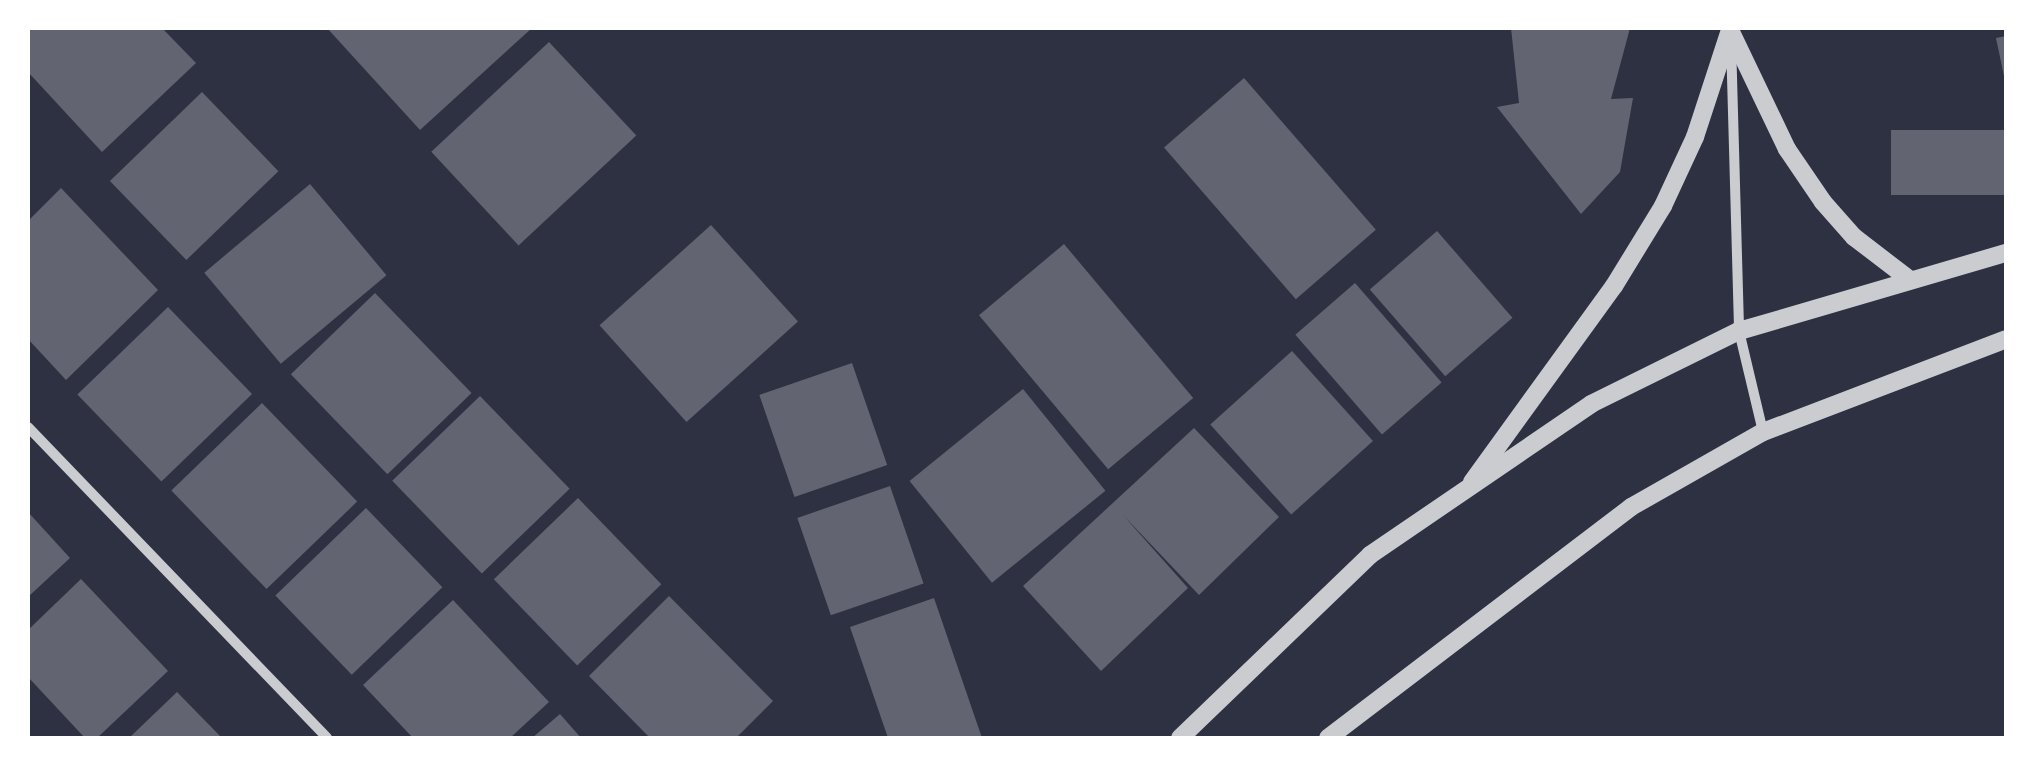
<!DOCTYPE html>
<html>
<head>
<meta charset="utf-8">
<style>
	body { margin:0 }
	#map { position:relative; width:2034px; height:766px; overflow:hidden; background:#2d3142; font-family:Commissioner,sans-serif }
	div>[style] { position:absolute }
	.building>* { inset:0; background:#626471; transform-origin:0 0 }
	.minor>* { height:10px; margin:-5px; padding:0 5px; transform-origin:5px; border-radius:5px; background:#caccd0 }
	.tertiary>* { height:18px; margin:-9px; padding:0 9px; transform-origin:9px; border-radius:9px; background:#caccd0 }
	span { translate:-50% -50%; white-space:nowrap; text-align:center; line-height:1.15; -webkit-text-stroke:8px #fff; paint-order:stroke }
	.frame { position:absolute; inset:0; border:30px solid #fff; pointer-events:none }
</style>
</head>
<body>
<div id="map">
	<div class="building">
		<i style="clip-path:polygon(28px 28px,162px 28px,196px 63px,102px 152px,28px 72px)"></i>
		<i style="clip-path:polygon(327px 28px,532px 28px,420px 130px)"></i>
		<i style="clip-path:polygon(1511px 28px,1630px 28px,1611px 99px,1633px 98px,1620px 172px,1581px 214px,1497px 107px,1519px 103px)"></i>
		<i style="clip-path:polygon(2006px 36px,2006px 81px,2005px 81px,1996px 38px)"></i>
		<i style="left:549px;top:42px;width:128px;height:161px;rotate:47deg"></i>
		<i style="left:1244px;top:78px;width:201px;height:106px;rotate:49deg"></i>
		<i style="left:202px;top:92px;width:110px;height:128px;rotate:46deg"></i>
		<i style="left:2006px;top:130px;width:65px;height:115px;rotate:90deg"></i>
		<i style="left:310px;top:184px;width:119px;height:138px;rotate:50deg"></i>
		<i style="clip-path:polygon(61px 188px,158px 290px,66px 380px,28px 339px,28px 221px)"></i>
		<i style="left:711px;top:225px;width:130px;height:150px;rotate:48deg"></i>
		<i style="left:1437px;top:231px;width:115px;height:89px;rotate:49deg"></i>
		<i style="left:1064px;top:244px;width:201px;height:111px;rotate:50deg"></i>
		<i style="left:1355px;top:283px;width:132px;height:79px;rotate:49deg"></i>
		<i style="left:375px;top:293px;width:139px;height:117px;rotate:46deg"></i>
		<i style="left:168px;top:307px;width:121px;height:126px;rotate:46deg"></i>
		<i style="left:1292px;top:351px;width:121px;height:110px;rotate:48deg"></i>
		<i style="left:852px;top:363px;width:108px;height:98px;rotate:71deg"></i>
		<i style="left:1023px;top:389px;width:131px;height:146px;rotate:51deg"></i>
		<i style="left:480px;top:396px;width:129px;height:122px;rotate:46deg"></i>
		<i style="left:262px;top:403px;width:137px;height:126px;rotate:46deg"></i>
		<i style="clip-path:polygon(1194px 428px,1279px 517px,1199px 595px,1123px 515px,1188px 588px,1101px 671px,1023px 586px)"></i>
		<i style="left:890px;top:486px;width:103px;height:98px;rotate:71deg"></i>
		<i style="left:578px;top:498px;width:120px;height:117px;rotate:46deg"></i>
		<i style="left:366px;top:508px;width:110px;height:126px;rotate:46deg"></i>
		<i style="clip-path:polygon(28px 512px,70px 558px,28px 597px)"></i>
		<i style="clip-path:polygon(81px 579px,168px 671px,97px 738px,85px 738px,28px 677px,28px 630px)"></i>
		<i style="clip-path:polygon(669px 596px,773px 701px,736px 738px,650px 738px,589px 676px)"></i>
		<i style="clip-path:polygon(934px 598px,982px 738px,888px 738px,850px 627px)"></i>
		<i style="clip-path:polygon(453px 600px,549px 702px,510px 738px,413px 738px,363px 685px)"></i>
		<i style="clip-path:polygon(177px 692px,222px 738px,129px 738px)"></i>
		<i style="clip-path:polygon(560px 714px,581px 738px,532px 738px)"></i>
	</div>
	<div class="minor">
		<i style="left:1731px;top:41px;width:290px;rotate:88.4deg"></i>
		<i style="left:1739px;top:331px;width:104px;rotate:76.6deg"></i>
		<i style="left:28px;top:427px;width:431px;rotate:46.1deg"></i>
	</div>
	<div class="tertiary">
		<i style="left:1730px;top:30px;width:132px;rotate:64.4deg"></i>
		<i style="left:1787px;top:149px;width:64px;rotate:55.8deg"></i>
		<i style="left:1823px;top:202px;width:47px;rotate:48.5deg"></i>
		<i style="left:1854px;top:237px;width:71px;rotate:37.5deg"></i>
		<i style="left:1472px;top:482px;width:242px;rotate:-54.1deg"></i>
		<i style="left:1614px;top:286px;width:94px;rotate:-58.5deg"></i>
		<i style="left:1663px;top:206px;width:76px;rotate:-65.1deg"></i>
		<i style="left:1695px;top:137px;width:113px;rotate:-71.9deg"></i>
		<i style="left:1180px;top:738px;width:264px;rotate:-43.9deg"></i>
		<i style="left:1370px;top:555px;width:268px;rotate:-34.3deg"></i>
		<i style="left:1591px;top:404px;width:165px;rotate:-26.3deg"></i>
		<i style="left:1739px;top:331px;width:278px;rotate:-16.3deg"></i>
		<i style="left:1328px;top:738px;width:381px;rotate:-37.3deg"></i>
		<i style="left:1631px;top:507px;width:152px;rotate:-29.6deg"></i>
		<i style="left:1763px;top:432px;width:260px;rotate:-20.9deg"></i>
	</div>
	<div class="frame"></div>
</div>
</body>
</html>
